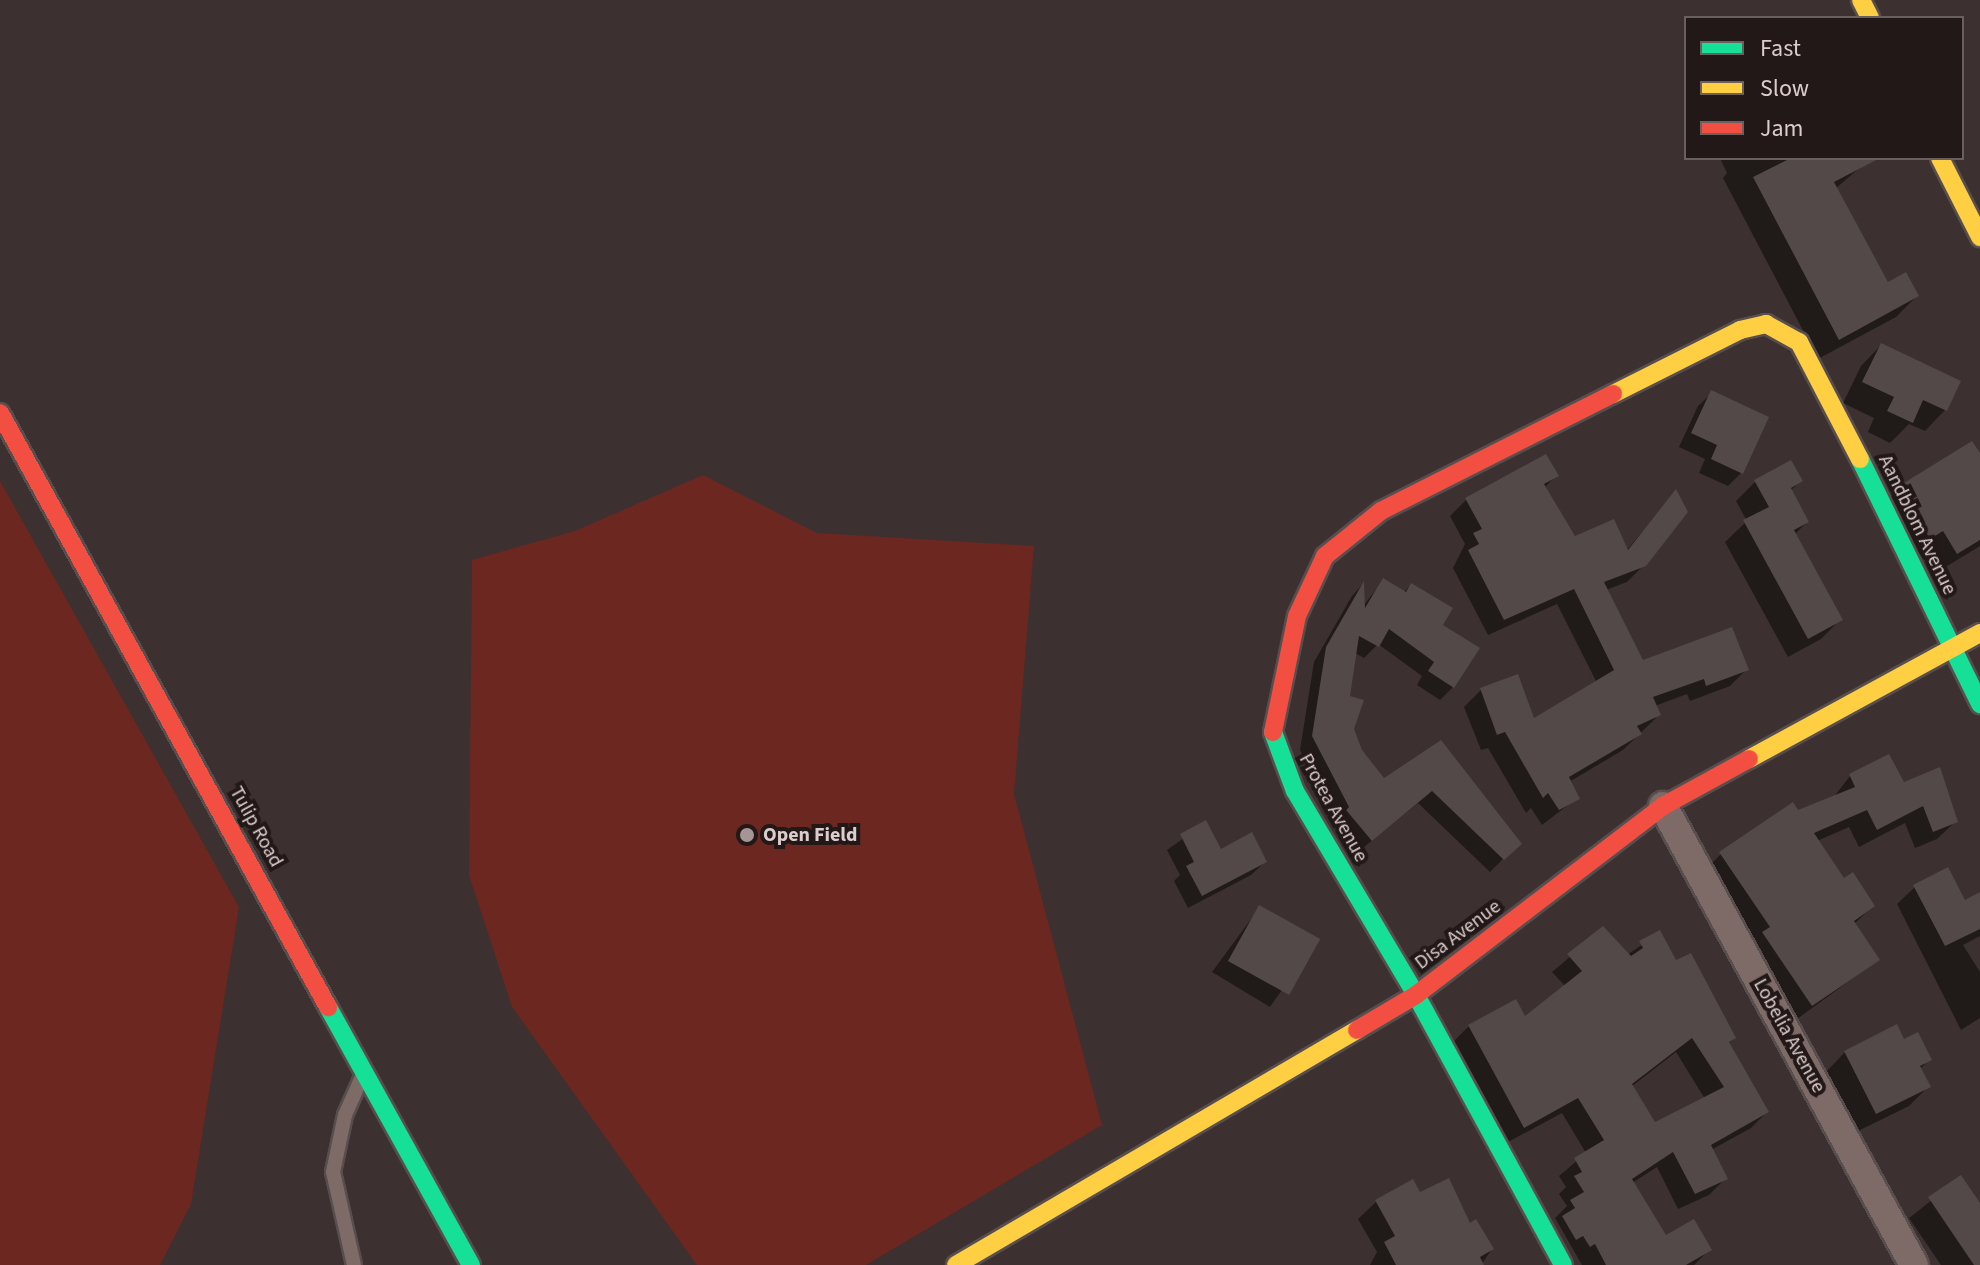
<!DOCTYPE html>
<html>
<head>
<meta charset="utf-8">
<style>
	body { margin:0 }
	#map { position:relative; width:1980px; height:1265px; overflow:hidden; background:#3c3130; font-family:"Source Sans 3",sans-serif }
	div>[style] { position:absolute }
	.green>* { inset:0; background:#6b2720 }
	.shadow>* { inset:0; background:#0007 }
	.building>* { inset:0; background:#524948; transform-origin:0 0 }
	.roads { filter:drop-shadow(2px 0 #584e4d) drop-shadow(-2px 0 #584e4d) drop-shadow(0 2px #584e4d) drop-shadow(0 -2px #584e4d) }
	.lane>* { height:14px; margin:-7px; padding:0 7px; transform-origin:7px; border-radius:7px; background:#7e6b68 }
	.street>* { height:28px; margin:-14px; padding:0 14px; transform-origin:14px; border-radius:14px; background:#7e6b68 }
	.fast>* { height:18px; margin:-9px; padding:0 9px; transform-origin:9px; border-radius:9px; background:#16e098 }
	.slow>* { height:18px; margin:-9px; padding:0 9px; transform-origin:9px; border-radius:9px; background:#ffcf43 }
	.jam>* { height:18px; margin:-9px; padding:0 9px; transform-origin:9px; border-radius:9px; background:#f24e42 }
	.dots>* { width:22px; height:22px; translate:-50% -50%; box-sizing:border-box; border:4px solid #221817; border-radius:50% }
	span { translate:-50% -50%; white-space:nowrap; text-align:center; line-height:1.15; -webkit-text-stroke:8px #221817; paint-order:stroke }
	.street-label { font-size:20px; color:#dbcdcb }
	.poi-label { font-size:20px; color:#dbcdcb; font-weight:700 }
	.left { translate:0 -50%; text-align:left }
	.legend { position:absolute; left:1684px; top:16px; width:280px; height:144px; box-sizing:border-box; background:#221817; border:2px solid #6c605f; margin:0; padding:10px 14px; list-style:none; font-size:24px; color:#dbcdcb }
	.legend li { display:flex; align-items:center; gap:16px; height:40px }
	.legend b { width:40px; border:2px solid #6c605f }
</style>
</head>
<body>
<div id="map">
	<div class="green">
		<i style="clip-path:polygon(703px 475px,817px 533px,1034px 546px,1014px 794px,1102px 1125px,866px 1265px,697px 1265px,512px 1007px,469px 875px,472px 560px,575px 531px)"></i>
		<i style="clip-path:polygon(0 481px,239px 907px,191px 1204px,160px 1265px,0 1265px)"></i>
	</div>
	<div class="shadow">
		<i style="clip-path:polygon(1720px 158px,1859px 158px,1863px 165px,1835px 189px,1888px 285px,1917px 296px,1896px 317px,1818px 359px,1723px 178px,1727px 173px)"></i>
		<i style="clip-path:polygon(1881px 345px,1945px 410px,1925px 431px,1909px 424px,1890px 443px,1868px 432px,1874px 418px,1843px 403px,1861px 366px)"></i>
		<i style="clip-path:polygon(1712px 393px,1741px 473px,1728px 486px,1699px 473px,1705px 459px,1679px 447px,1698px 406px)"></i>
		<i style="clip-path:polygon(1980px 457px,1980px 546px,1936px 573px,1880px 508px,1900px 488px)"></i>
		<i style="clip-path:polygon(1556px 476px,1544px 488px,1574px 539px,1626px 551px,1676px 492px,1644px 565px,1627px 582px,1606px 590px,1642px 662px,1746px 670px,1730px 686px,1690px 701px,1687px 694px,1655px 706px,1659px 715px,1623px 750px,1569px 782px,1577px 798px,1542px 825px,1531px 808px,1526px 813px,1488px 748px,1481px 750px,1464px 707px,1481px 690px,1517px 677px,1533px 721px,1597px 683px,1557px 604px,1488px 635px,1453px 568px,1465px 544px,1450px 516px,1466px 500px)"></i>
		<i style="clip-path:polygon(1801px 481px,1790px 491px,1807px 522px,1794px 535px,1840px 620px,1821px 639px,1788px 657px,1725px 542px,1747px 521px,1736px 501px,1755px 482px)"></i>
		<i style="clip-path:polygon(1383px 581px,1403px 593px,1411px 585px,1440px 626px,1453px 687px,1440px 700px,1417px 685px,1422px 676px,1378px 644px,1364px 658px,1355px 653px,1348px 698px,1352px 729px,1361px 751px,1384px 781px,1440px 742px,1519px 843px,1490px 872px,1418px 803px,1358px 852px,1334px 824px,1337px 821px,1300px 750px,1314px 662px,1352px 596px,1362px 585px,1363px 606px)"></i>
		<i style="clip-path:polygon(1888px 756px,1903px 785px,1956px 821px,1937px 839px,1915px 848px,1905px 823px,1859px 847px,1849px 827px,1817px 841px,1844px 880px,1873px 906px,1854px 924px,1878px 960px,1793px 1022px,1703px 872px,1721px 854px,1833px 798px,1850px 776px)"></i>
		<i style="clip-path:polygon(1205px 823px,1220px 851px,1265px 862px,1251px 875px,1188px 908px,1174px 881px,1180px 875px,1167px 850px)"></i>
		<i style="clip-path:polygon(1915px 887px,1964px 902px,1980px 894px,1980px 936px,1963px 945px,1980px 972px,1980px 1018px,1961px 1030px,1897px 904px)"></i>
		<i style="clip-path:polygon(1260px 907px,1317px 940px,1270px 1007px,1212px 972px)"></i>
		<i style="clip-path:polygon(evenodd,1603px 929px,1627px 955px,1659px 933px,1675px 963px,1734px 1038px,1728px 1044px,1767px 1112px,1751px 1128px,1711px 1150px,1725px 1179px,1709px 1195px,1678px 1209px,1657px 1167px,1632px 1183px,1666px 1238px,1709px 1250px,1694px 1265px,1582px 1265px,1555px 1218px,1567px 1206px,1559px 1194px,1566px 1187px,1559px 1176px,1586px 1153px,1562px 1113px,1508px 1142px,1453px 1042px,1469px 1026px,1524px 1019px,1565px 986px,1552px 972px,1603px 929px,1676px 1052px,1705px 1099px,1654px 1125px,1631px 1087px,1676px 1052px)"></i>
		<i style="clip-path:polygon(1903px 1041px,1930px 1059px,1919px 1070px,1928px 1087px,1909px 1106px,1856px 1132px,1826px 1072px,1845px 1052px)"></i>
		<i style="clip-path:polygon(1960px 1178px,1980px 1206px,1980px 1265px,1941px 1265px,1909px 1218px)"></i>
		<i style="clip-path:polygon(1419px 1195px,1469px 1226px,1492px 1249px,1481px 1265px,1370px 1265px,1377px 1252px,1358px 1219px,1376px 1202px)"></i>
	</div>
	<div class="building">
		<i style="clip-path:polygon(1791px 158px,1880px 158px,1834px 182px,1888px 282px,1906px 272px,1919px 296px,1839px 340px,1753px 177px)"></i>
		<i style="clip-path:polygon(1881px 343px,1961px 381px,1947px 411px,1923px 400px,1913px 423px,1887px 411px,1894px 397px,1862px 382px)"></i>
		<i style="clip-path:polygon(1711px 390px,1769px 417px,1743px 474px,1711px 459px,1717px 445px,1691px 433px)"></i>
		<i style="clip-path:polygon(1972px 441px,1980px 453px,1980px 540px,1957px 554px,1943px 531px,1930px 539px,1899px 486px)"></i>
		<i style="clip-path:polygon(1546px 454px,1559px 476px,1544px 484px,1575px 536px,1614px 519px,1628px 550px,1676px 489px,1688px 512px,1646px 566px,1604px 582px,1643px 660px,1732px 627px,1749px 670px,1706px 686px,1704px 679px,1653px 697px,1661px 715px,1637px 726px,1642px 734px,1569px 777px,1580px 799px,1559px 810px,1548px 793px,1543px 798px,1505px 732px,1497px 735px,1480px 688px,1518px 674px,1534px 718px,1614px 670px,1574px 589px,1504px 620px,1468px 550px,1479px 544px,1473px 533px,1482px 529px,1465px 498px)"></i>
		<i style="clip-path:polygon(1791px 460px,1803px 481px,1791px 488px,1809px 522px,1794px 530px,1843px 620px,1808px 639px,1743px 520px,1769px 507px,1754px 480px)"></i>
		<i style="clip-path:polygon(1383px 578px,1406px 592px,1411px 583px,1453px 608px,1443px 625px,1480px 648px,1454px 688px,1428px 671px,1434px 662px,1389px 629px,1379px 647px,1359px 636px,1350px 696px,1364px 700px,1354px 729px,1362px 750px,1384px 778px,1441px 740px,1522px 844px,1504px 860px,1432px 791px,1372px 841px,1346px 810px,1349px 807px,1312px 736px,1326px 647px,1364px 581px,1365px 608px)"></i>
		<i style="clip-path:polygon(1889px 754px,1904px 782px,1940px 767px,1958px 822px,1933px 832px,1923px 806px,1877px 830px,1867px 810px,1814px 833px,1844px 878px,1853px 872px,1875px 906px,1854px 921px,1880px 960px,1812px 1006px,1762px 932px,1770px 927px,1719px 852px,1793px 802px,1798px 810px,1855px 787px,1849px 774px)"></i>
		<i style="clip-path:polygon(1206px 820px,1221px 849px,1252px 832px,1267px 862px,1202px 896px,1186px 866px,1194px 862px,1180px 834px)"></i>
		<i style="clip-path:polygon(1948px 867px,1965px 900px,1980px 892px,1980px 929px,1945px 946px,1913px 885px)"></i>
		<i style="left:1259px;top:905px;width:70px;height:64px;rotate:29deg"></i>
		<i style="clip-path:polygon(evenodd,1603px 926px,1631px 956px,1643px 948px,1639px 941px,1660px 930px,1676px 960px,1691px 953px,1736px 1038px,1729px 1042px,1769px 1112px,1711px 1145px,1728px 1179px,1695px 1194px,1673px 1152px,1632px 1179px,1666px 1235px,1694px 1219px,1712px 1250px,1686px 1265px,1606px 1265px,1595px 1244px,1590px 1247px,1583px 1236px,1576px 1240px,1562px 1216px,1575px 1208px,1570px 1200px,1584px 1192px,1574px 1176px,1582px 1172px,1574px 1158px,1604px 1140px,1578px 1098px,1524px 1128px,1468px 1025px,1516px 999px,1525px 1016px,1582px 971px,1567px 954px,1603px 926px,1692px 1038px,1724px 1087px,1655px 1122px,1632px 1084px,1692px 1038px)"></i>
		<i style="clip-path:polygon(1897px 1024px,1904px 1039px,1918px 1032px,1932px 1060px,1920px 1066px,1931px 1087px,1876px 1114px,1844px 1051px)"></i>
		<i style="clip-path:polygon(1961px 1175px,1980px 1203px,1980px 1265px,1974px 1265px,1928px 1197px)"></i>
		<i style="clip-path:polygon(1449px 1178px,1470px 1223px,1476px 1219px,1494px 1249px,1480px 1257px,1484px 1265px,1396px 1265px,1384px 1242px,1395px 1236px,1375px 1200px,1413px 1179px,1420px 1192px)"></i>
	</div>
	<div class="roads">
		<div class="lane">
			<i style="left:354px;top:1265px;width:95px;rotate:-102.7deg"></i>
			<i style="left:333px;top:1172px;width:58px;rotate:-78.1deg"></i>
			<i style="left:345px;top:1115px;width:42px;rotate:-65.9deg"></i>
		</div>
		<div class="street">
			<i style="left:1663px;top:806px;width:523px;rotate:61.33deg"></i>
		</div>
		<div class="fast">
			<i style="left:1860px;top:459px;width:273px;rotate:63.9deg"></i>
			<i style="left:1273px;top:732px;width:63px;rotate:69.6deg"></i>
			<i style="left:1295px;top:791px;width:237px;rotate:59.3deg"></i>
			<i style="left:1416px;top:995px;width:307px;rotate:61.4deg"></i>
			<i style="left:328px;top:1007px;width:295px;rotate:61deg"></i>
		</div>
		<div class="slow">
			<i style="left:1861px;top:0;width:20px;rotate:63deg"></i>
			<i style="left:1940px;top:158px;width:89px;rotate:63.1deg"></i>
			<i style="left:1613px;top:394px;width:142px;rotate:-26.7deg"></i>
			<i style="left:1740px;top:330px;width:27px;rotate:-13deg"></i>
			<i style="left:1766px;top:324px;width:38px;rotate:29deg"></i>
			<i style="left:1799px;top:342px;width:132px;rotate:62.5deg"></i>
			<i style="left:1749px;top:759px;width:263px;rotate:-28.6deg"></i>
			<i style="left:956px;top:1265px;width:465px;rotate:-30.4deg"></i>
		</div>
		<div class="jam">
			<i style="left:0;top:413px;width:679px;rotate:61.09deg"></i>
			<i style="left:1273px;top:732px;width:118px;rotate:-78.3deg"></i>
			<i style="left:1297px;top:616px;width:66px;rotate:-65deg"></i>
			<i style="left:1325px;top:556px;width:72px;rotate:-38.8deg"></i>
			<i style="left:1381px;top:511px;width:260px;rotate:-26.8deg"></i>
			<i style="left:1357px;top:1030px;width:69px;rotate:-30.7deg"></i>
			<i style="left:1416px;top:995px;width:311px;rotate:-37.4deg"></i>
			<i style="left:1663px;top:806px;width:98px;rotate:-28.7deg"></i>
		</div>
	</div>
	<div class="dots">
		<i style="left:747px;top:835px;background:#a39695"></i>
	</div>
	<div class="street-label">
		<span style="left:1917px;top:525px;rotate:64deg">Aandblom Avenue</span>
		<span style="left:1333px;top:808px;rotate:61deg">Protea Avenue</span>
		<span style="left:256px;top:827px;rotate:61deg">Tulip Road</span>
		<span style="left:1458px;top:935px;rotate:-37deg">Disa Avenue</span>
		<span style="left:1789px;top:1036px;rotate:61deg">Lobelia Avenue</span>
	</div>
	<div class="poi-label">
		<span class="left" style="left:763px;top:835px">Open Field</span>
	</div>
	<ul class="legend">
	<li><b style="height:10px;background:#16e098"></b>Fast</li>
	<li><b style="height:10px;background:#ffcf43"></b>Slow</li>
	<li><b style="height:10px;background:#f24e42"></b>Jam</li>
	</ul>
</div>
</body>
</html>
